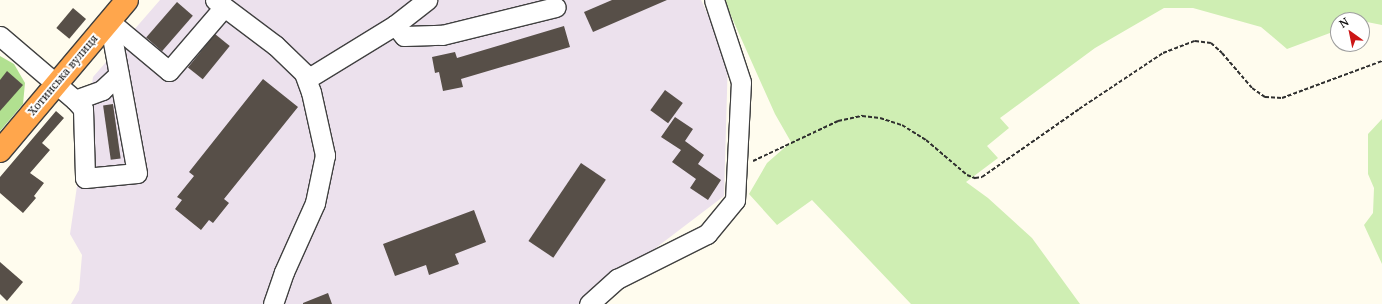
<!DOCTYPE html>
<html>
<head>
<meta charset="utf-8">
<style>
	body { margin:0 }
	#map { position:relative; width:1382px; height:304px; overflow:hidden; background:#fffcee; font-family:"Noto Serif",serif }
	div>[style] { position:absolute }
	.industrial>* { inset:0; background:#ece1ed }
	.green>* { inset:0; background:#cfeeb3 }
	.forest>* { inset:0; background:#b1e090 }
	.building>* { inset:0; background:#574f48; transform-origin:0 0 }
	.path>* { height:2px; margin-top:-1px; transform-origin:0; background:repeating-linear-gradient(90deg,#2f2f2f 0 4px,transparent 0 6px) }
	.roads { filter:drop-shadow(1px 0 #404040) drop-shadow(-1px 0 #404040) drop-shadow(0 1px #404040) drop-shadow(0 -1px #404040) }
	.minor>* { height:19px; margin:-9.5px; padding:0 9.5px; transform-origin:9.5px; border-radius:9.5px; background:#fff }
	.highway>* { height:22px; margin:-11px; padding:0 11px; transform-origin:11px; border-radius:11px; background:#ffa64c }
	span { translate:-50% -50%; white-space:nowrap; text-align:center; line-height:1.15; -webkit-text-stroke:4px #fff; paint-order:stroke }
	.street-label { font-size:11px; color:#0d0d0d }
	.north { position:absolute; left:1330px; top:12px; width:40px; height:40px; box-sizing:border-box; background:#fff; border:1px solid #9e9e9e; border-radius:50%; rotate:327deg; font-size:11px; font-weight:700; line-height:16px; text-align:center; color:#0d0d0d }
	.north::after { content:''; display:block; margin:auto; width:14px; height:18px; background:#cc1616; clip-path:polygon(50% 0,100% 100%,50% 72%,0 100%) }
</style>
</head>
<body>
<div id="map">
	<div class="industrial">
		<i style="clip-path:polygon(160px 0,701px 0,728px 58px,724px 196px,582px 304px,71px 304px,79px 290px,82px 255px,70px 234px,93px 77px)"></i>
	</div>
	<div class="green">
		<i style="clip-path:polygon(724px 0,1382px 0,1382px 25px,1362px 21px,1362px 20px,1338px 20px,1338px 30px,1287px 49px,1261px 27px,1193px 8px,1164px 8px,1095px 48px,1000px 118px,1009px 128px,987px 146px,998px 158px,966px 182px,988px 198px,1032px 238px,1080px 304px,911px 304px,812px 200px,777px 225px,749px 194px,767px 163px,791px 142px,775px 114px)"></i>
		<i style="clip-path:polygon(1382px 119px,1382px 264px,1364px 225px,1373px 213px,1374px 188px,1368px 174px,1368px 134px)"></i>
	</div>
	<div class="forest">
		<i style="clip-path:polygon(0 56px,14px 64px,25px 83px,23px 104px,0 131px)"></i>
	</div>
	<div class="building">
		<i style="clip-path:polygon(612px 0,667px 0,593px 32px,584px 12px)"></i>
		<i style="left:177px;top:2px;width:21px;height:47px;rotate:41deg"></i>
		<i style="left:73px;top:8px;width:17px;height:26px;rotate:40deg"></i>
		<i style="clip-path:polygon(564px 26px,570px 47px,461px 79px,463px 87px,443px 91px,439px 72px,435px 73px,432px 57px,455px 52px,457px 58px)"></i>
		<i style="left:215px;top:34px;width:19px;height:43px;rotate:39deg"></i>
		<i style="clip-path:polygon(7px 71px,23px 85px,0 111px,0 80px)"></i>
		<i style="clip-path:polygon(263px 79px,298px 107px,224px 199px,229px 203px,213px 223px,209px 220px,201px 230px,175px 209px,182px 200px,177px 197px,194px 176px,189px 172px)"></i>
		<i style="left:665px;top:90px;width:22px;height:25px;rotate:36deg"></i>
		<i style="left:113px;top:104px;width:55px;height:10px;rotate:82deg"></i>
		<i style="clip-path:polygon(56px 111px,64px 118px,42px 143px,50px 150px,30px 173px,44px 183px,34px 196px,36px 198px,23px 213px,0 193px,0 177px)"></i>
		<i style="clip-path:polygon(675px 117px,693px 129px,685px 141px,704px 155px,698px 164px,721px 180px,708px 200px,690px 188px,696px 179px,672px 162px,681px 150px,661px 137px)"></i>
		<i style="left:581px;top:163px;width:30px;height:94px;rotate:34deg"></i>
		<i style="clip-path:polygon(474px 210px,486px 242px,455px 254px,459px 264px,429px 275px,426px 265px,395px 276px,383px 244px)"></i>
		<i style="clip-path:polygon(0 262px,23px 282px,7px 301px,0 294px)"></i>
		<i style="clip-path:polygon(328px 293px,332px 304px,303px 304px,303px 303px)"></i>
	</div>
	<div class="path">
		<i style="left:753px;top:161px;width:94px;rotate:-25.2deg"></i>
		<i style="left:838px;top:121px;width:25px;rotate:-12deg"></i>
		<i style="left:862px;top:116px;width:18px;rotate:6deg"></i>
		<i style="left:880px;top:118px;width:23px;rotate:18deg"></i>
		<i style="left:902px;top:125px;width:28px;rotate:32deg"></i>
		<i style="left:926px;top:140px;width:54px;rotate:40.5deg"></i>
		<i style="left:967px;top:175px;width:9px;rotate:21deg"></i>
		<i style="left:975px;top:178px;width:7px;rotate:-8deg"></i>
		<i style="left:982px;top:177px;width:118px;rotate:-35deg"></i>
		<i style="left:1079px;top:109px;width:101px;rotate:-33.7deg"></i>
		<i style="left:1163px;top:53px;width:34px;rotate:-21deg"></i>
		<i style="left:1195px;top:41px;width:16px;rotate:7deg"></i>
		<i style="left:1211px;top:43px;width:15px;rotate:42deg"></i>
		<i style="left:1222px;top:53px;width:46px;rotate:49.4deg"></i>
		<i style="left:1252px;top:88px;width:16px;rotate:35deg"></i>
		<i style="left:1265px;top:97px;width:17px;rotate:3deg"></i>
		<i style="left:1282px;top:98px;width:107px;rotate:-20.3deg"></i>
	</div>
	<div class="roads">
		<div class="minor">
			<i style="left:215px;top:0;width:75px;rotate:36.9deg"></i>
			<i style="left:275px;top:45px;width:40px;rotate:44deg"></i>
			<i style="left:304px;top:73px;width:20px;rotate:70deg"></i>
			<i style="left:311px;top:92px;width:65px;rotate:77.5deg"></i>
			<i style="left:325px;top:155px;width:49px;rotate:101.8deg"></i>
			<i style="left:315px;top:203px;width:76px;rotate:114.2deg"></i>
			<i style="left:284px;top:272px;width:34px;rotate:109deg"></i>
			<i style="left:109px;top:21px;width:78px;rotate:39.8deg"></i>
			<i style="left:169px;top:71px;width:84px;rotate:-49.3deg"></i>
			<i style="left:395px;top:25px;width:41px;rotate:-38deg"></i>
			<i style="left:0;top:36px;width:99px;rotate:40.5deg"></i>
			<i style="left:75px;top:100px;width:12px;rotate:48deg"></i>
			<i style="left:83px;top:109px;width:69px;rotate:88.3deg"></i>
			<i style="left:85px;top:178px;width:52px;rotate:-5.5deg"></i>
			<i style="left:137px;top:173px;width:155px;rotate:-100.4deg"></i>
			<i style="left:307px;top:79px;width:103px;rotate:-31.5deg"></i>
			<i style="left:395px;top:25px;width:14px;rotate:51deg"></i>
			<i style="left:404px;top:36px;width:38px;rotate:-2deg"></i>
			<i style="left:442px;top:35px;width:117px;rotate:-13.8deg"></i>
			<i style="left:75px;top:100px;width:29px;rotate:-20deg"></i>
			<i style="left:102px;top:90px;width:23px;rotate:-43deg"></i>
			<i style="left:589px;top:304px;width:38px;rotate:-42deg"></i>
			<i style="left:617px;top:279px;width:101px;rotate:-26.6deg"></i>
			<i style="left:707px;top:234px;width:44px;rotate:-50.5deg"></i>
			<i style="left:735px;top:200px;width:118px;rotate:-87.1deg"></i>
			<i style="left:741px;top:82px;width:86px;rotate:-108.2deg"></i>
		</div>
		<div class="highway">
			<i style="left:0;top:151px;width:197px;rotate:-49.9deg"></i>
		</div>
	</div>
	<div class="street-label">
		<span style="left:63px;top:75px;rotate:-50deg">Хотинська вулиця</span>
	</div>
	<div class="north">N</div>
</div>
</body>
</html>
